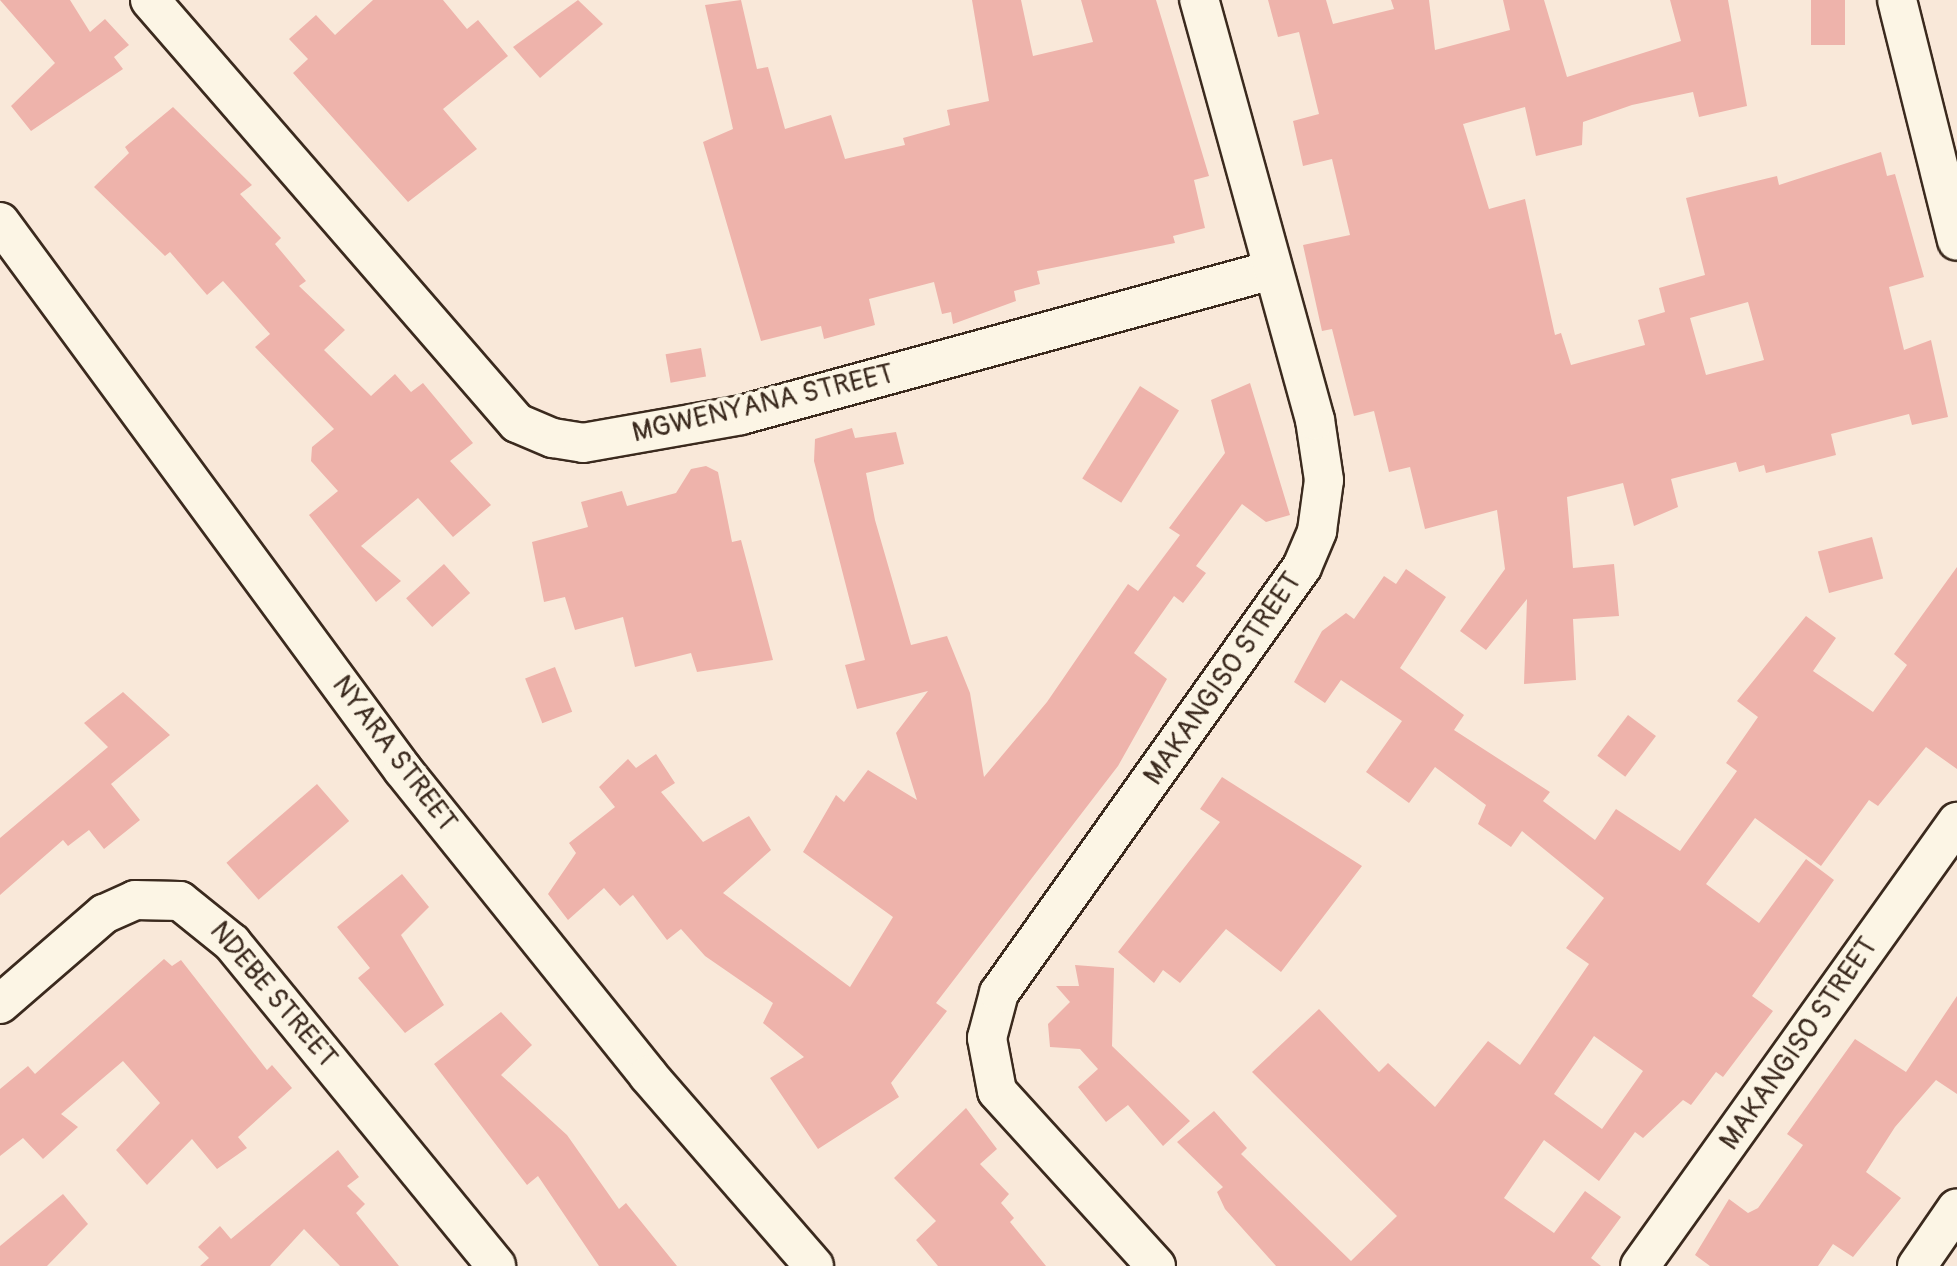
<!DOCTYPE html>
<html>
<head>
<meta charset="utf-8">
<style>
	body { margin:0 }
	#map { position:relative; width:1957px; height:1266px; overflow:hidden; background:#f9e8d9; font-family:Pangolin,sans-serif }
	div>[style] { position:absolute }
	.building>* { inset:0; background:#eeb3ab; transform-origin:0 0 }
	.roads { filter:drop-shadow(2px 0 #3b2a1e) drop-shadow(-2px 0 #3b2a1e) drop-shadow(0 2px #3b2a1e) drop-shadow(0 -2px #3b2a1e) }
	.minor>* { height:38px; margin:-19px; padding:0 19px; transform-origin:19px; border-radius:19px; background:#fcf5e5 }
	span { translate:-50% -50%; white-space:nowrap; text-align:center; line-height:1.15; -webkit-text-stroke:8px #fcf5e5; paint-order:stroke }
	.street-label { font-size:28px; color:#3b2a1e }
</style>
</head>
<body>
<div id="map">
	<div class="building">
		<i style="clip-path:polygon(0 0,70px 0,90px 32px,105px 19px,129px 45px,114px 57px,123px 69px,31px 131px,11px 106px,55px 63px)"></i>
		<i style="clip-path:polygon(373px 0,443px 0,467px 29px,478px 20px,508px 56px,443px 109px,477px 149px,408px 202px,293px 73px,308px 59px,289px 39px,316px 15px,335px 35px)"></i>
		<i style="clip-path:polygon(578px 0,603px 24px,540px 78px,513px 47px)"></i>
		<i style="clip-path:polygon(741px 0,757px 69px,768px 67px,785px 129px,831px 115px,845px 159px,905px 145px,903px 138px,950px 125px,947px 110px,989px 101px,972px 0,1021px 0,1033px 56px,1093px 42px,1081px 0,1156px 0,1209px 176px,1194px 180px,1205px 228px,1173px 236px,1175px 243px,1037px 271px,1040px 284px,1014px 291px,1016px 301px,953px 324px,951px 312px,942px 314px,934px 282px,869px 299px,875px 325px,824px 339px,821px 326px,761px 341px,703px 142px,733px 129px,705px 5px)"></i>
		<i style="clip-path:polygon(evenodd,1268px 0,1326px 0,1333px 24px,1394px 9px,1391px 0,1429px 0,1435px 50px,1510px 30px,1503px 0,1544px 0,1567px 77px,1681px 41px,1670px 0,1728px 0,1747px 106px,1699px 117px,1693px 92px,1632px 105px,1583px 122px,1582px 145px,1536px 156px,1525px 107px,1463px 124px,1489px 209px,1525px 199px,1555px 335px,1561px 333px,1571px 365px,1645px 345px,1638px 320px,1665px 312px,1659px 288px,1705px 275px,1686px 198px,1777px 176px,1779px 185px,1881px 152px,1887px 176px,1895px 174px,1924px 277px,1889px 287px,1904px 350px,1931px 340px,1948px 417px,1912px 425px,1909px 414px,1831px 434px,1836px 455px,1766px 473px,1764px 465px,1739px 472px,1736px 462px,1671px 479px,1678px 507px,1634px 526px,1623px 483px,1567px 497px,1573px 568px,1614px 564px,1619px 616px,1573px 619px,1576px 680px,1524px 684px,1527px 599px,1486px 650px,1460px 631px,1505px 569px,1497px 510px,1425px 529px,1410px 467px,1389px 472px,1374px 411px,1354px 416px,1332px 329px,1322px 331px,1303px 245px,1350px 235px,1332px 159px,1303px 166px,1293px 121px,1319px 114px,1299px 32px,1278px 37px,1268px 0,1748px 302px,1764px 360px,1706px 375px,1690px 318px,1748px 302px)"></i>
		<i style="left:1811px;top:0;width:34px;height:45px"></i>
		<i style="clip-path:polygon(173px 107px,252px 185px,240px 194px,281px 238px,275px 244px,306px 281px,299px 286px,345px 330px,324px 350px,371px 396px,395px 374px,411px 392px,423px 383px,473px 443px,450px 461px,491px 505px,453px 537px,418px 498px,361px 546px,401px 581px,376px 602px,309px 515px,338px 491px,311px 461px,312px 447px,334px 429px,255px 347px,270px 334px,223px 281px,207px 295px,170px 252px,165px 256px,94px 187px,129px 153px,125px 147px)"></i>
		<i style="left:701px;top:348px;width:29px;height:36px;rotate:80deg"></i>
		<i style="clip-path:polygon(1250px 383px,1290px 515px,1266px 522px,1242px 504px,1196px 566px,1206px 573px,1183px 603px,1174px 596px,1134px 653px,1167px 679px,1118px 766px,936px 1003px,947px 1011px,891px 1083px,899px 1097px,818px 1149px,770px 1078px,804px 1057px,763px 1023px,773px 1003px,705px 956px,681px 929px,667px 940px,633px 895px,620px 906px,604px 888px,568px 920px,548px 894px,576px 853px,569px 843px,615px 807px,599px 787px,628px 759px,636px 768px,656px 754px,675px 783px,661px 792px,703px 842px,749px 816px,771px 850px,723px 893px,850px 987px,893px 917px,803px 852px,836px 795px,844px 802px,868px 770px,917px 800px,896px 733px,928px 691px,857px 709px,845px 665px,865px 660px,814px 461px,815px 439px,852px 428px,855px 438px,896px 432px,904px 464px,866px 473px,875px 520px,911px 645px,947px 636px,970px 693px,984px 777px,1047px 702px,1128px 584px,1138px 591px,1180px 535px,1169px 528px,1225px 453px,1211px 400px)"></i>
		<i style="left:1140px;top:386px;width:46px;height:109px;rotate:32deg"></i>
		<i style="clip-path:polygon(706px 466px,718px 472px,732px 542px,741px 540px,773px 660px,697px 672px,691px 653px,635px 667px,623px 617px,575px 630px,565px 597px,544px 602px,532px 542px,588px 527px,581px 502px,622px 491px,627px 506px,676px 493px,691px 469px)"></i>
		<i style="left:1872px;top:537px;width:43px;height:56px;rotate:75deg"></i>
		<i style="left:444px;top:564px;width:39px;height:51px;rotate:48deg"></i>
		<i style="clip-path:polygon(evenodd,1957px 567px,1957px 769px,1926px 747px,1878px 806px,1869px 800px,1821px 866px,1755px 818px,1706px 884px,1759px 923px,1806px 859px,1834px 880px,1752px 996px,1773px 1011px,1723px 1077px,1716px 1072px,1691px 1105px,1683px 1100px,1643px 1138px,1635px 1132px,1599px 1181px,1544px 1140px,1504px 1198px,1554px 1233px,1585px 1191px,1621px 1217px,1591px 1258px,1601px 1266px,1276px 1266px,1225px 1209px,1217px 1192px,1223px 1187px,1177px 1142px,1214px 1111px,1247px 1148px,1241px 1154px,1351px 1261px,1397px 1216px,1252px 1072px,1319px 1009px,1379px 1072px,1388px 1063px,1435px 1107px,1488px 1041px,1520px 1065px,1589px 964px,1566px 948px,1604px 898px,1522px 831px,1511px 847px,1478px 824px,1486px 805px,1435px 767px,1409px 803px,1366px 772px,1402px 721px,1341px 680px,1325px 703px,1294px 682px,1322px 631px,1346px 613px,1354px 619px,1384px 576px,1396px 584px,1406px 569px,1446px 597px,1400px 668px,1464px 715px,1454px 730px,1550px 792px,1543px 801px,1595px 840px,1616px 809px,1680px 851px,1737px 771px,1726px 763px,1758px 717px,1737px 701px,1806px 616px,1836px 638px,1813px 671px,1873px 712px,1907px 665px,1894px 654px,1957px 567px,1594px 1036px,1643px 1071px,1602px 1129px,1554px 1094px,1594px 1036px)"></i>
		<i style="left:555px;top:667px;width:48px;height:32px;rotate:69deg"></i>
		<i style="clip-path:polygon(123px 692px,170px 735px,111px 784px,140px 820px,104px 849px,89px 830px,68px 846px,63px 840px,0 895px,0 838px,108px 747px,84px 723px)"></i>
		<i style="left:1628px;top:715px;width:35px;height:51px;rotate:37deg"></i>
		<i style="clip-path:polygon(1222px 777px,1362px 866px,1281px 972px,1226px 929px,1180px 983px,1163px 970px,1154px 983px,1118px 952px,1220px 822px,1200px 809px)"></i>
		<i style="left:317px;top:784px;width:49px;height:120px;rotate:49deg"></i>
		<i style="clip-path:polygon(402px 874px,429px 907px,401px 935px,444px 1005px,405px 1033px,358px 978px,370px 968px,337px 927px)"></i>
		<i style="clip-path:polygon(164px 959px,172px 966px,181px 960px,267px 1070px,272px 1065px,292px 1088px,238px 1137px,247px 1148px,217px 1169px,192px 1139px,147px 1185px,116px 1150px,160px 1103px,123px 1061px,61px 1114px,78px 1127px,43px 1159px,23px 1138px,0 1156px,0 1089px,28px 1066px,35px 1074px)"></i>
		<i style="clip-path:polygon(1075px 965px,1114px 968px,1112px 1046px,1190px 1121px,1163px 1146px,1128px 1105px,1106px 1122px,1078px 1087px,1098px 1069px,1080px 1049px,1050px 1047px,1048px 1024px,1070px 1002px,1056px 986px,1079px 986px)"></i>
		<i style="clip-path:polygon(1957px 996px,1957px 1094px,1936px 1080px,1895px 1127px,1866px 1172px,1901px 1198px,1853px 1257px,1833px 1244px,1818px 1266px,1710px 1266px,1695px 1255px,1729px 1199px,1748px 1213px,1758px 1208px,1803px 1145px,1787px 1134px,1855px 1039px,1906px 1072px)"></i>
		<i style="clip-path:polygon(501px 1012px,532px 1045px,501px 1075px,567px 1135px,619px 1209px,626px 1203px,677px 1266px,599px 1266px,538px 1176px,527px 1185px,434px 1064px)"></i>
		<i style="clip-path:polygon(966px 1108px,997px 1149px,980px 1164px,1009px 1194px,1001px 1203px,1014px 1218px,1010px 1222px,1046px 1266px,938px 1266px,916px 1240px,936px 1221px,894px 1178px)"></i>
		<i style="clip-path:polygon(338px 1150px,359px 1177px,347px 1186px,365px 1204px,356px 1213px,399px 1266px,340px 1266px,304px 1229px,270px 1266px,200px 1266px,209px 1258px,198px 1247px,220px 1226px,231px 1239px)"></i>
		<i style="clip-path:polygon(63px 1194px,88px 1224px,47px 1266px,0 1266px,0 1246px)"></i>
	</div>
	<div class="roads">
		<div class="minor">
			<i style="left:150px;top:0;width:560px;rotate:49.05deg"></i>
			<i style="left:517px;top:423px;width:39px;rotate:23deg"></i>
			<i style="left:553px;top:438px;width:30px;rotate:9deg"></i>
			<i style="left:583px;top:443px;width:160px;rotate:-10deg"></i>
			<i style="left:741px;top:415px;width:550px;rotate:-15.27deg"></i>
			<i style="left:1897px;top:0;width:248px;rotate:76deg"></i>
			<i style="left:0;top:222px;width:680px;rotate:53.67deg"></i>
			<i style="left:403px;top:770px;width:391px;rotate:51.2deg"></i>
			<i style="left:648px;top:1075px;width:253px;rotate:49deg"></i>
			<i style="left:0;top:1004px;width:138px;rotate:-40.9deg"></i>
			<i style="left:104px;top:914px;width:34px;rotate:-24deg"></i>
			<i style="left:135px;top:900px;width:45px;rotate:1.3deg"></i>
			<i style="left:180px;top:901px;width:67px;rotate:38.9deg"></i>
			<i style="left:232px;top:943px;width:417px;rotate:50.7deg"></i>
			<i style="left:1156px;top:1266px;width:236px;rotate:-132.3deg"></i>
			<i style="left:997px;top:1091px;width:54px;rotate:-100.7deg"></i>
			<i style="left:987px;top:1038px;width:47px;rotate:-75.1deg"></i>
			<i style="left:999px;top:993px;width:523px;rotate:-54.58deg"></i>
			<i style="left:1302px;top:567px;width:39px;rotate:-67deg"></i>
			<i style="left:1317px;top:531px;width:51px;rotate:-82.2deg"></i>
			<i style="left:1324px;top:480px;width:61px;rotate:-98.5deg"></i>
			<i style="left:1315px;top:420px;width:436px;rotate:-105.4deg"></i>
			<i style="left:1640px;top:1266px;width:546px;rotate:-54.47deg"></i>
			<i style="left:1917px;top:1266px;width:70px;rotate:-55.4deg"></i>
		</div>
	</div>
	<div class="street-label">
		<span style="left:763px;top:404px;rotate:-13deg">MGWENYANA STREET</span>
		<span style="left:1223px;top:679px;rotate:-55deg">MAKANGISO STREET</span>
		<span style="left:394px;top:754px;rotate:53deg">NYARA STREET</span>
		<span style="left:273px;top:995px;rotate:50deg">NDEBE STREET</span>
		<span style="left:1799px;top:1044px;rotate:-55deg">MAKANGISO STREET</span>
	</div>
</div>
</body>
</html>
